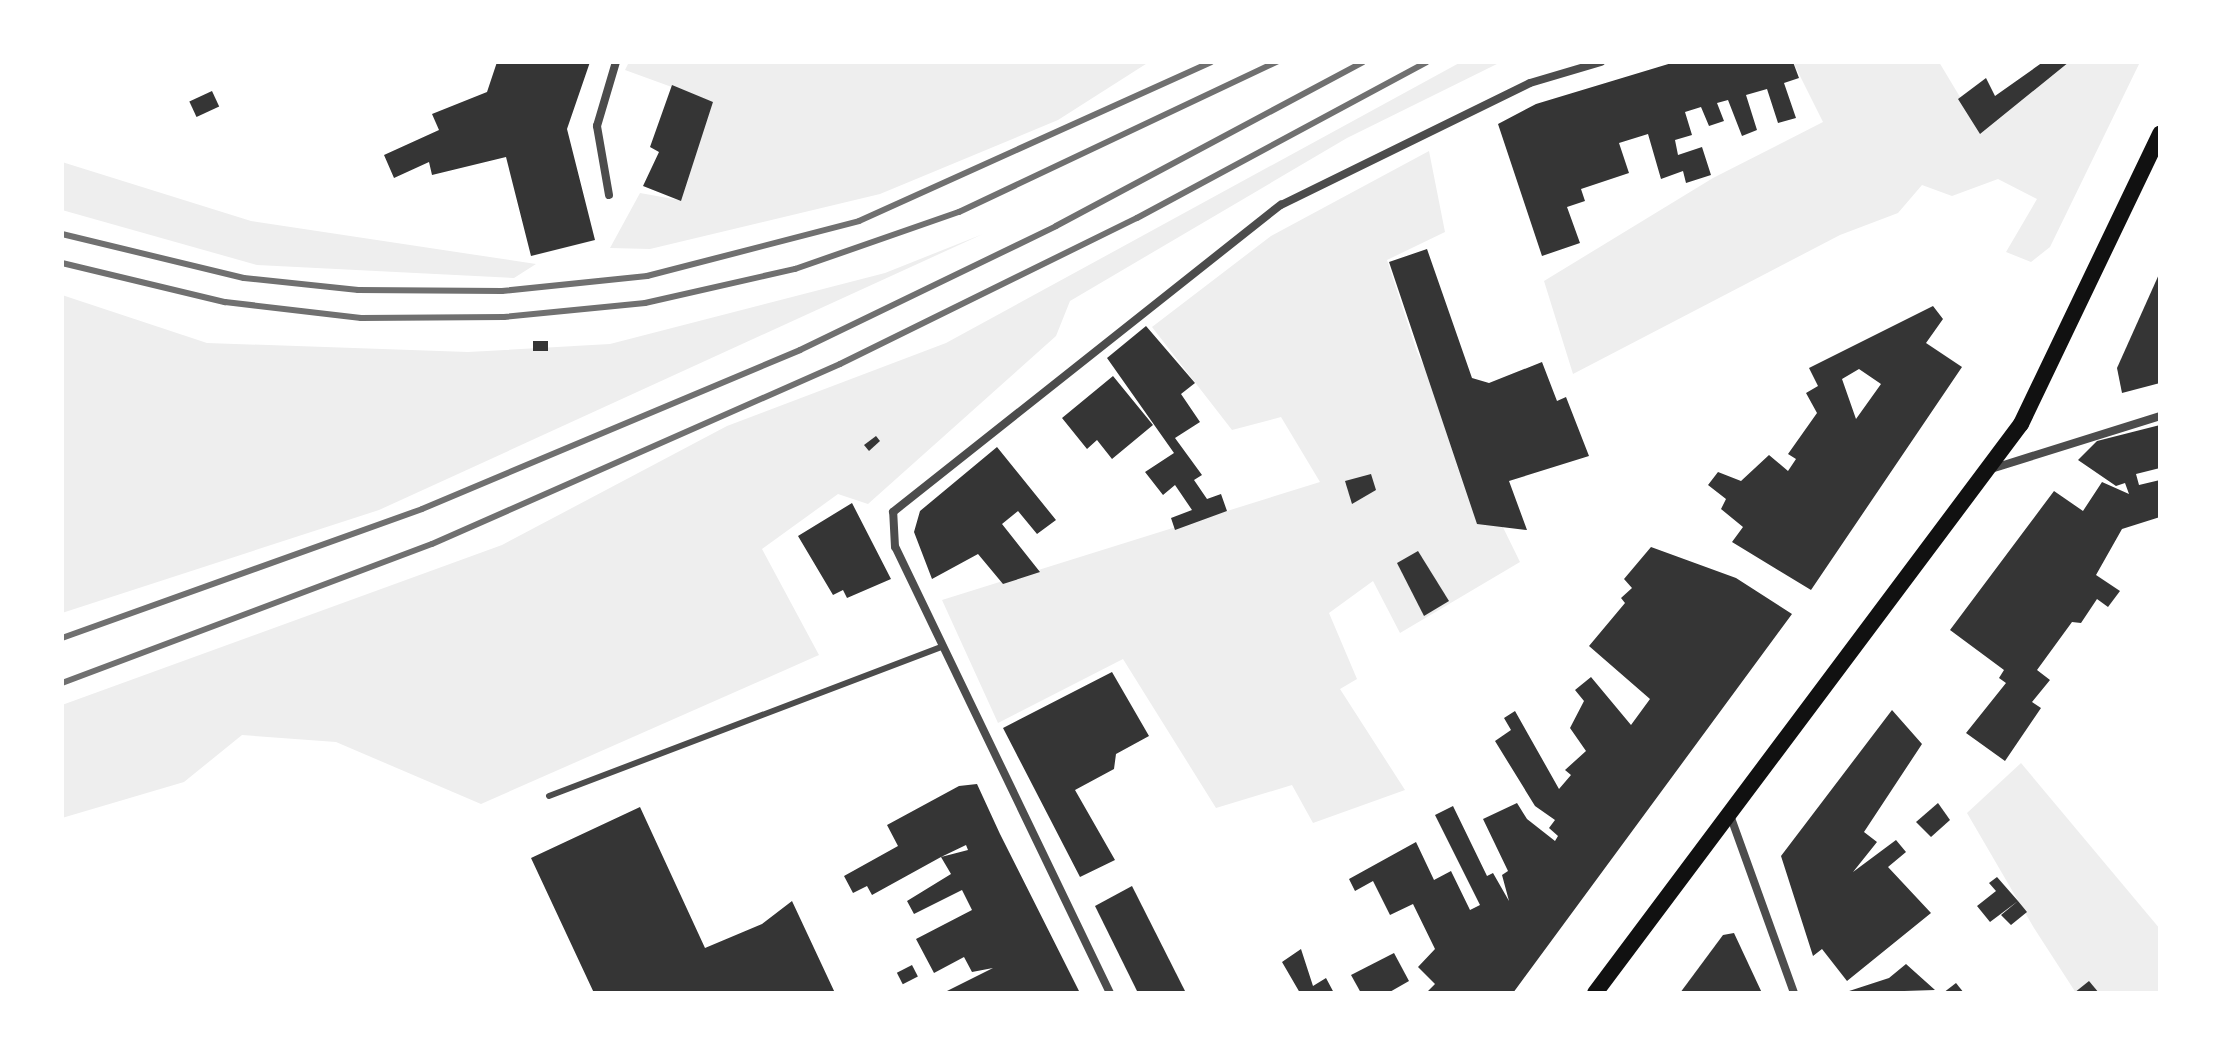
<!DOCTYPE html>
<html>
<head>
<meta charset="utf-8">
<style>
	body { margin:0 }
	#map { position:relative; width:2222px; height:1055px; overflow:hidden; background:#fff; font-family:Roboto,sans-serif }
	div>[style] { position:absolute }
	.green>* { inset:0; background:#eee }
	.building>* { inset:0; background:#353535; transform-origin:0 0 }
	.service>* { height:6px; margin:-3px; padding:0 3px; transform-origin:3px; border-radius:3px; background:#4c4c4c }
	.minor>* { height:8px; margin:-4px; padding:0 4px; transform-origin:4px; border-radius:4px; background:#4c4c4c }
	.secondary>* { height:16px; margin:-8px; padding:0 8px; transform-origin:8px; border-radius:8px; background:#111 }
	.rail>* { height:6px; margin:-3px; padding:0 3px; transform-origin:3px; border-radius:3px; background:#707070 }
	span { translate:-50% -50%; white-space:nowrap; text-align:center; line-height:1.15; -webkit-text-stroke:8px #fff; paint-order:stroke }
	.frame { position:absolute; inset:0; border:64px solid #fff; pointer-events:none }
</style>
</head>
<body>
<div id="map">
	<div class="green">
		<i style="clip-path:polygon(629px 62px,1149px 62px,1058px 120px,880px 194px,650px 249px,610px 248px,640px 193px,679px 200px,713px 102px,625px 70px)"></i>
		<i style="clip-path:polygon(1461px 62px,1501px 62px,1347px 138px,1070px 301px,1056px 336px,868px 504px,838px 494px,762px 549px,819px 655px,481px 804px,336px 742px,242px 735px,184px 782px,62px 818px,62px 705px,502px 545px,727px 426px,946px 343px)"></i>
		<i style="clip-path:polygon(1793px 62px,1939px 62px,1978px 127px,2067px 62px,2140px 62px,2050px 247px,2031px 262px,2006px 252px,2037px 199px,1998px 179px,1952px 196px,1922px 185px,1898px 213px,1840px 235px,1573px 374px,1544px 281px,1713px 178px,1823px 122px)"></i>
		<i style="clip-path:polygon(1429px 151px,1445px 232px,1387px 260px,1417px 352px,1520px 562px,1400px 633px,1373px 581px,1329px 613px,1357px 679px,1340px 689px,1405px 790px,1313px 823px,1292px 785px,1216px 808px,1123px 659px,998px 723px,942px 600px,1320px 482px,1281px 417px,1232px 430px,1152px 327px,1271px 236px)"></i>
		<i style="clip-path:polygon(62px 162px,251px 221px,536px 264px,514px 278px,257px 265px,62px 210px)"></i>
		<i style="clip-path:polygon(983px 234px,379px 510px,62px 613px,62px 295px,207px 343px,468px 352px,610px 344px,885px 273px)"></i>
		<i style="clip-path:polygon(2021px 763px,2160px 929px,2160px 993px,2076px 993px,2034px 928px,1967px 813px)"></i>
	</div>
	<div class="building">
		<i style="clip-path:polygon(497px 62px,590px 62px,567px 129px,595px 240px,531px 256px,506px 157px,432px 175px,429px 162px,394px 178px,384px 155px,439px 130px,432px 114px,487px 92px)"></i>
		<i style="clip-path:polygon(1675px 62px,1793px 62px,1799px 78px,1784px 83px,1796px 118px,1778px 123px,1767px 89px,1746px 95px,1757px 130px,1742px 136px,1728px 100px,1717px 103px,1724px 121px,1709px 126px,1701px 107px,1685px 112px,1692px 135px,1675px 140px,1678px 155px,1702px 147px,1711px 175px,1686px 183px,1683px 171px,1661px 179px,1648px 134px,1619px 143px,1629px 173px,1581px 189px,1585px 201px,1567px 207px,1580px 243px,1542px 256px,1498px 124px,1536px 104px)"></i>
		<i style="clip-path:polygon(2043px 62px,2069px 62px,1980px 134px,1958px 99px,1986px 78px,1995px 96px)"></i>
		<i style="clip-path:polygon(672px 85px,713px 102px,681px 201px,643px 186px,659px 152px,650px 147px)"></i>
		<i style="left:212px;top:91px;width:17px;height:25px;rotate:65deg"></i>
		<i style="clip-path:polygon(1427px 249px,1472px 378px,1489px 383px,1542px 362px,1557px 401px,1566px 397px,1589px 456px,1509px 481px,1527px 530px,1477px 524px,1389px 262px)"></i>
		<i style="clip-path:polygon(2160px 272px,2160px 383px,2122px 393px,2117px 368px)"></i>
		<i style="clip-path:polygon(evenodd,1933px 306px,1943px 319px,1926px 343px,1962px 367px,1811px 590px,1732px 542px,1743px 527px,1721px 509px,1726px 499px,1708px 485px,1718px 472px,1741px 481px,1769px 455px,1788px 471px,1796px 459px,1788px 454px,1817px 413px,1806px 393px,1818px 386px,1809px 368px,1933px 306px,1859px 369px,1881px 384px,1856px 419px,1842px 379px,1859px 369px)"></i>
		<i style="clip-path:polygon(1146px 326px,1195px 383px,1181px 394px,1200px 422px,1175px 438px,1202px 475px,1194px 480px,1207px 499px,1221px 494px,1227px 511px,1175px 530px,1171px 518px,1192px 510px,1175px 485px,1163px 495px,1145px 472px,1174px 453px,1107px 358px)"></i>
		<i style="left:533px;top:341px;width:15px;height:10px"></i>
		<i style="clip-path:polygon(1113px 376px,1153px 425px,1112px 459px,1097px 440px,1087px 449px,1062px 418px)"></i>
		<i style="clip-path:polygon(2160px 425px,2160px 468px,2136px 474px,2139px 485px,2160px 480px,2160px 517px,2122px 529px,2096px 575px,2120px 591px,2108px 607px,2097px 599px,2081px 623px,2072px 622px,2037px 670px,2050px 680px,2032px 702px,2041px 708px,2005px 761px,1966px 733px,2006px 683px,1999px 678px,2004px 670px,1950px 630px,2054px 491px,2083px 511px,2102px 482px,2129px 494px,2125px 483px,2116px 486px,2078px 460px,2097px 441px)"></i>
		<i style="clip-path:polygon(876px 436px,880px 441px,869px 451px,864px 445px)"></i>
		<i style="clip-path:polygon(997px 447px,1056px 520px,1037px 534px,1018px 511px,1002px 524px,1040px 572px,1003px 584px,978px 554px,932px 579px,914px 532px,920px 511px)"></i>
		<i style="clip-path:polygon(1371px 474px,1376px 490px,1352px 504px,1345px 481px)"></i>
		<i style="clip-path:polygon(852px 503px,891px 579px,847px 598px,843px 590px,833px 595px,798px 536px)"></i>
		<i style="clip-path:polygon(1651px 547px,1736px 578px,1792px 614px,1513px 993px,1426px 993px,1435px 984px,1418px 967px,1435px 949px,1413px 904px,1390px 915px,1373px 881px,1355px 891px,1349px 879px,1416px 842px,1434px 880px,1451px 871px,1470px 910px,1480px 905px,1435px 815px,1453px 806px,1487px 876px,1493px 873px,1509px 901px,1502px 875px,1508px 871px,1483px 819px,1517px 803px,1527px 819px,1555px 841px,1558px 836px,1549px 828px,1555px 820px,1535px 806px,1495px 741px,1511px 730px,1504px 718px,1515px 711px,1559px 789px,1571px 775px,1565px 770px,1586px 751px,1570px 728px,1584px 701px,1575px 690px,1591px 677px,1631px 725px,1650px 699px,1589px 646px,1625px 603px,1621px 598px,1632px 588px,1624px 579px)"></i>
		<i style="clip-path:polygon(1418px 551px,1449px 601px,1424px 616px,1397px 563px)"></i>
		<i style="clip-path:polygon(1112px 672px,1149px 736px,1116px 754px,1114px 769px,1075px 790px,1115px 860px,1080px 877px,1003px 728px)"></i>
		<i style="clip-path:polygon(1892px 710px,1922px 744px,1864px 832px,1877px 842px,1853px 872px,1896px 840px,1906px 852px,1888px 867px,1931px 913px,1847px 981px,1822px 949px,1813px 956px,1781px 856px)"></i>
		<i style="clip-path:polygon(evenodd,977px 784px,1000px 834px,1080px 993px,943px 993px,993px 968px,972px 972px,964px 957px,934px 973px,916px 939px,972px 910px,962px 890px,914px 914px,907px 901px,951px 874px,941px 857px,872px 895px,867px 886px,853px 893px,844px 876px,898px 846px,887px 825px,959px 786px,977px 784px,966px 845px,968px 850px,941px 857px,966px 845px)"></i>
		<i style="clip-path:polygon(1938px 803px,1950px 820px,1931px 837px,1916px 822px)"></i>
		<i style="clip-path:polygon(640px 807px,705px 948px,762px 924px,792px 901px,835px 993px,594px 993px,531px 858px)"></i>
		<i style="clip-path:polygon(1997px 877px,2018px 901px,2027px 912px,2011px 925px,2001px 915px,2018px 901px,1990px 922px,1977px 906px,1996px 891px,1989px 883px)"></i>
		<i style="clip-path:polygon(1132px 886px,1186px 993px,1138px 993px,1095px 906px)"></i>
		<i style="clip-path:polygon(1734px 933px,1762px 993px,1680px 993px,1723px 935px)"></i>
		<i style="clip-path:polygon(1301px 949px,1313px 986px,1326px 978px,1334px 993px,1300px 993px,1282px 962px)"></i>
		<i style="clip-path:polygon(1394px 953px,1409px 981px,1388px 993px,1361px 993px,1351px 975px)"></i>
		<i style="clip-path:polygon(1906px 964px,1935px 990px,1843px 993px,1889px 978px)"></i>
		<i style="left:912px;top:965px;width:13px;height:17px;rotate:63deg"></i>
		<i style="clip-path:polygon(2089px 981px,2099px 993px,2074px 993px)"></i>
		<i style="clip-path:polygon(1956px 983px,1964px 993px,1943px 993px)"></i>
	</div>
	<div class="service">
		<i style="left:549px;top:796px;width:422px;rotate:-20.8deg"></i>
	</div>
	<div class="minor">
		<i style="left:609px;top:195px;width:70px;rotate:-99.9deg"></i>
		<i style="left:597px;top:126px;width:67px;rotate:-73.5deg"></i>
		<i style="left:1991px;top:469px;width:177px;rotate:-17.4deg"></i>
		<i style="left:1730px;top:815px;width:189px;rotate:70.2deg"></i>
		<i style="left:1110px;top:993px;width:495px;rotate:-115.7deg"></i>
		<i style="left:895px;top:547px;width:35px;rotate:-93deg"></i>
		<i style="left:893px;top:512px;width:495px;rotate:-38.4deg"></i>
		<i style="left:1281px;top:205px;width:277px;rotate:-26.1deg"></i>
		<i style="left:1530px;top:83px;width:74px;rotate:-16.5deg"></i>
	</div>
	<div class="secondary">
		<i style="left:1595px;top:993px;width:711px;rotate:-53.18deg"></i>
		<i style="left:2021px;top:424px;width:322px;rotate:-64.4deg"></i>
	</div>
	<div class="rail">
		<i style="left:62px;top:234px;width:187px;rotate:13.6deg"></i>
		<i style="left:244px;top:278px;width:115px;rotate:6deg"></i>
		<i style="left:358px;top:290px;width:144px;rotate:0.4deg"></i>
		<i style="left:502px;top:291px;width:146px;rotate:-5.9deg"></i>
		<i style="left:647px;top:276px;width:219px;rotate:-14.5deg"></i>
		<i style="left:859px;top:221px;width:386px;rotate:-24.3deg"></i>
		<i style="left:62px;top:263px;width:168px;rotate:13.5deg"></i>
		<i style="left:225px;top:302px;width:137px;rotate:6.7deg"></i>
		<i style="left:361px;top:318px;width:143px;rotate:-0.4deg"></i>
		<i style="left:504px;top:317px;width:142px;rotate:-5.7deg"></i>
		<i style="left:645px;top:303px;width:154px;rotate:-12.8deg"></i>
		<i style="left:795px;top:269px;width:174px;rotate:-19.2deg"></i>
		<i style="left:959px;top:212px;width:352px;rotate:-25.3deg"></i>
		<i style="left:62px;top:638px;width:382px;rotate:-19.7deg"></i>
		<i style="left:422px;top:509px;width:410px;rotate:-22.8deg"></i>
		<i style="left:800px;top:350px;width:284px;rotate:-25.8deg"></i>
		<i style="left:1056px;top:226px;width:348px;rotate:-28.1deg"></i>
		<i style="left:62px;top:683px;width:395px;rotate:-20.6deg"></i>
		<i style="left:432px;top:544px;width:446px;rotate:-23.8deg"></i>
		<i style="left:840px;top:364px;width:331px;rotate:-26.2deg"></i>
		<i style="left:1137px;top:218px;width:329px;rotate:-28.3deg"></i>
	</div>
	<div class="frame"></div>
</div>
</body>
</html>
